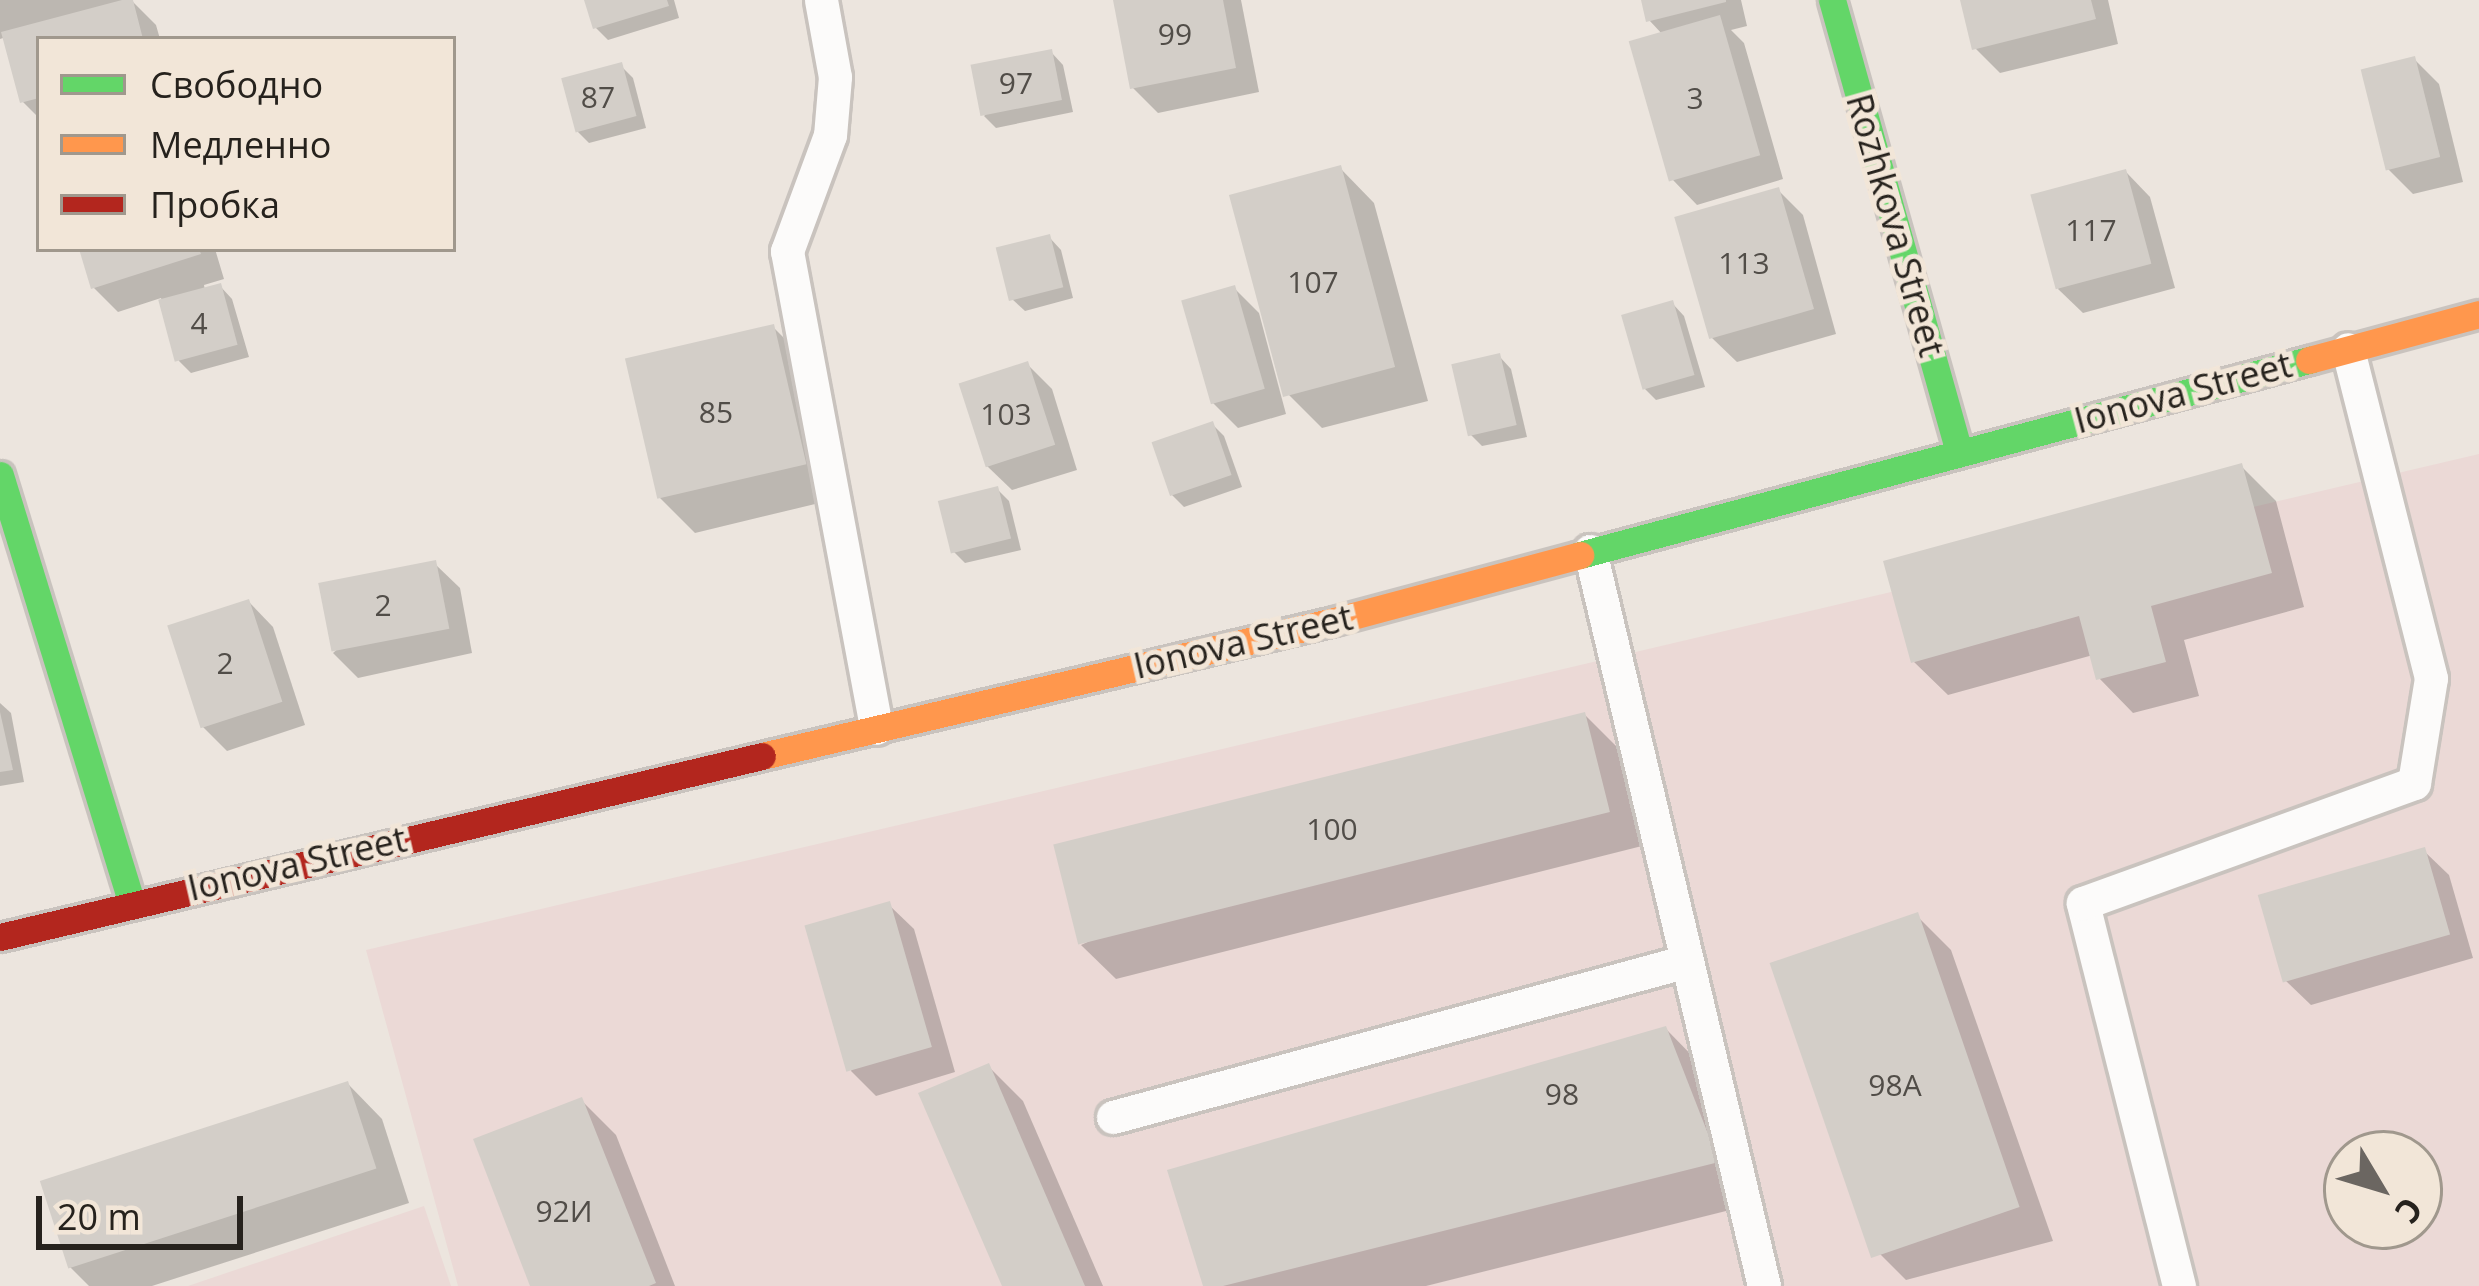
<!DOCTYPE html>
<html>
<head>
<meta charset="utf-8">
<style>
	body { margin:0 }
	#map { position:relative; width:2479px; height:1286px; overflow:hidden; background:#ece5de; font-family:"Open Sans",sans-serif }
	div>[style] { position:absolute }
	.industrial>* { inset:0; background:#ebd9d6 }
	.shadow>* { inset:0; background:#0003 }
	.building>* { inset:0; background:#d3cec8; transform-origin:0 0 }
	.roads { filter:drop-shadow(3px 0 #c9c3be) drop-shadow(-3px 0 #c9c3be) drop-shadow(0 3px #c9c3be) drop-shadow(0 -3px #c9c3be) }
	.lane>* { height:33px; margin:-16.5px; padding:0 16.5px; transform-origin:16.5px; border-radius:16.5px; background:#fcfbfa }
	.fast>* { height:27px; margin:-13.5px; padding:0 13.5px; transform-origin:13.5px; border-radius:13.5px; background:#63d668 }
	.slow>* { height:27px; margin:-13.5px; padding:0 13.5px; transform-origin:13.5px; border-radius:13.5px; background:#ff974d }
	.jam>* { height:27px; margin:-13.5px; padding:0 13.5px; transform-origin:13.5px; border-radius:13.5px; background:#b3261e }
	span { translate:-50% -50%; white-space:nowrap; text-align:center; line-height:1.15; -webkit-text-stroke:10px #f2e6d8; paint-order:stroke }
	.number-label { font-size:30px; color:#514d48 }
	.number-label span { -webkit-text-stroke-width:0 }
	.street-label { font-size:36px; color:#26221d }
	.legend { position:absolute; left:36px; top:36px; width:420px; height:216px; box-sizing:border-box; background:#f2e6d8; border:3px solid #a0988d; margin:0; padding:15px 21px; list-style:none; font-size:36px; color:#26221d }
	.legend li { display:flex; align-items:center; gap:24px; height:60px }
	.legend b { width:60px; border:3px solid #a0988d }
	.north { position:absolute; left:2323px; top:1130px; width:120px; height:120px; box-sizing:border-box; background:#f2e6d8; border:3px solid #a0988d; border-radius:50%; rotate:128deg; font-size:33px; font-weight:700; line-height:48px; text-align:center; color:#26221d }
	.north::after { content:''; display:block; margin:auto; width:42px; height:54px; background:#6b6661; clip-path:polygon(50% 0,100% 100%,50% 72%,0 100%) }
	.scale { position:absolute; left:36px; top:1196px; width:207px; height:54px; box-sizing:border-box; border:6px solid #26221d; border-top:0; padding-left:15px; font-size:36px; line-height:42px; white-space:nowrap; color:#26221d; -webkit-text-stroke:9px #f2e6d8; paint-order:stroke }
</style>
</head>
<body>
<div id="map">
	<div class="industrial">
		<i style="clip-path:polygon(evenodd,2479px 454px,2479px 1286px,458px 1286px,366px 950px,2479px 454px,2347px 1154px,2419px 1154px,2419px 1226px,2347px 1226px,2347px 1154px)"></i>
		<i style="clip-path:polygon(424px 1206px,451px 1286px,188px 1286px)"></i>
	</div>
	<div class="shadow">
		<i style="clip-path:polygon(0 0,131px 0,156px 25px,160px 39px,39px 39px,39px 118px,23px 102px,6px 37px,0 39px)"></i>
		<i style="clip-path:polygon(587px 0,674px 0,679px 18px,608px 40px,596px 28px)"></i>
		<i style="clip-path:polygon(1116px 0,1241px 0,1259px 92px,1158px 113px,1133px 88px)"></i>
		<i style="clip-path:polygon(1644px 0,1741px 0,1747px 26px,1731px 30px,1744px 43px,1783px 179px,1697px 205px,1673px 180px,1663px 35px,1649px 20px)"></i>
		<i style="clip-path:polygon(1963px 0,2108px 0,2118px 44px,2000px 73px,1975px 48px)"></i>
		<i style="clip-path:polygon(1051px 52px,1063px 65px,1073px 112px,996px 128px,984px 116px)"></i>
		<i style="clip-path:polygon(2414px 59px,2439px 84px,2463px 182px,2413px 194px,2388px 169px)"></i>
		<i style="clip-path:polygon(621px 66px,633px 78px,646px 128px,589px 143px,577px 131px)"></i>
		<i style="clip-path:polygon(1340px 168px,1374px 203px,1428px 401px,1322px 428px,1288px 394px)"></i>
		<i style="clip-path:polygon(2126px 172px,2150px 197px,2175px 288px,2083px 313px,2058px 289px)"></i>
		<i style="clip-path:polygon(1778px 190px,1803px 215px,1836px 334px,1737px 362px,1712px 338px)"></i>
		<i style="clip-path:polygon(1049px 237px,1061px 250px,1073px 298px,1025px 311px,1012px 299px)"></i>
		<i style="clip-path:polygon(82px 249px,215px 249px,224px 279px,204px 285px,205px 291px,220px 286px,232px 299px,249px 357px,191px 373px,179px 361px,161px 298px,118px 312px,93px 287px)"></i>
		<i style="clip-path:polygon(1234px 288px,1259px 313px,1286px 414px,1238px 428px,1213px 403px)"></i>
		<i style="clip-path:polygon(1672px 303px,1684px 316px,1705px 387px,1656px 400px,1644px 388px)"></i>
		<i style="clip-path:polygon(773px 327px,808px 362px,840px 498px,695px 533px,660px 498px)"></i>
		<i style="clip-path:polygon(1499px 356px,1511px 369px,1527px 437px,1482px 446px,1470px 434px)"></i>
		<i style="clip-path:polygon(1027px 364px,1052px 389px,1077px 470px,1012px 490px,987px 466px)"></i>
		<i style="clip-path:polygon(1212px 424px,1224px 436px,1242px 487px,1184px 507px,1172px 495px)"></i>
		<i style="clip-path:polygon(2241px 466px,2276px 501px,2304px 607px,2184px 640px,2199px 696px,2133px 713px,2099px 678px,2093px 655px,1948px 695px,1913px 661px)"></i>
		<i style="clip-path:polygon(997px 489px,1009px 501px,1021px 550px,965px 563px,953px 551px)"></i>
		<i style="clip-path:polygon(435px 564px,460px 588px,472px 653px,358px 678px,333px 653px)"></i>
		<i style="clip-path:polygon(249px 602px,273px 627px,305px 725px,227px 751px,202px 726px)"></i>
		<i style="clip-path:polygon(0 703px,11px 713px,24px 782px,0 786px)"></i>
		<i style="clip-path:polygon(1585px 715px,1619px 749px,1642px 846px,1116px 979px,1081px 945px)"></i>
		<i style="clip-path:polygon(2424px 851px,2449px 875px,2473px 958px,2311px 1005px,2286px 981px)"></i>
		<i style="clip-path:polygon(889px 905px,914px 929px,955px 1072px,876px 1096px,851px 1071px)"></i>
		<i style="clip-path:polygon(1917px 916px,1951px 950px,2053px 1241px,1906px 1280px,1871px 1245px)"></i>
		<i style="clip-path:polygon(1666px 1029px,1707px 1071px,1758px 1203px,1426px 1286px,1207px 1286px)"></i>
		<i style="clip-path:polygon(988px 1066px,1023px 1101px,1103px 1286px,1005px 1286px)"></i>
		<i style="clip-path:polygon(348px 1084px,382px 1119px,409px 1203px,152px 1286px,89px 1286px,70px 1267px)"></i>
		<i style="clip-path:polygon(581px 1100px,616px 1135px,675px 1286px,533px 1286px)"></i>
	</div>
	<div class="building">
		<i style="clip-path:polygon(122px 0,133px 0,143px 39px,39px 39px,39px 98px,20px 103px,1px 32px)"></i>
		<i style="clip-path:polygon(584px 0,667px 0,669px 6px,593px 29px)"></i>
		<i style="clip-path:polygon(1113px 0,1223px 0,1236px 68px,1130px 89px)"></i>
		<i style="clip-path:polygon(1641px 0,1726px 0,1726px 2px,1646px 22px)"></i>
		<i style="clip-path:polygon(1960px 0,2091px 0,2096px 19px,1972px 50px)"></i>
		<i style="left:1720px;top:15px;width:146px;height:95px;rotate:74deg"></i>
		<i style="left:1052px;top:49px;width:52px;height:83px;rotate:79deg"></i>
		<i style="left:2415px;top:56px;width:104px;height:56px;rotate:76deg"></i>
		<i style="left:622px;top:62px;width:56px;height:63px;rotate:75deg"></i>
		<i style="left:1341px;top:165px;width:209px;height:116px;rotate:75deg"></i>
		<i style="left:2126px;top:169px;width:98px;height:99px;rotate:75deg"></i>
		<i style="left:1779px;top:187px;width:127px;height:109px;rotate:74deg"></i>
		<i style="left:1050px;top:234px;width:55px;height:56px;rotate:76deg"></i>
		<i style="clip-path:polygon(79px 249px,199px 249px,201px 254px,91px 289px)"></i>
		<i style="left:221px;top:283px;width:64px;height:65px;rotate:75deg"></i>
		<i style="left:1235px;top:285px;width:108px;height:56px;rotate:74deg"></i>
		<i style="left:1673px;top:300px;width:78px;height:54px;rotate:74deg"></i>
		<i style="left:774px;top:324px;width:144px;height:153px;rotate:77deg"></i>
		<i style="left:1500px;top:353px;width:74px;height:50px;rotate:77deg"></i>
		<i style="left:1028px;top:361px;width:88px;height:73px;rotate:72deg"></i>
		<i style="left:1213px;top:421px;width:57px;height:65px;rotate:71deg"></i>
		<i style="clip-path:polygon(2242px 463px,2272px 573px,2151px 606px,2166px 662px,2096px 680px,2079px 616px,1911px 663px,1883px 561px)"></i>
		<i style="left:998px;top:486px;width:54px;height:62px;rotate:76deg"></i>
		<i style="left:436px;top:560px;width:70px;height:120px;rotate:79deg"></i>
		<i style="left:249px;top:599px;width:108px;height:86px;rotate:72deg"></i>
		<i style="clip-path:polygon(0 712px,13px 770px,0 772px)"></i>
		<i style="left:1585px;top:712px;width:103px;height:548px;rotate:76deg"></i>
		<i style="left:2425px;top:847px;width:91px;height:174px;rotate:74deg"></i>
		<i style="left:890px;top:901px;width:152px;height:89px;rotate:74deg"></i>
		<i style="left:1918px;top:912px;width:312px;height:157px;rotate:71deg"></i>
		<i style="clip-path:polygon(1666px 1026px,1719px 1162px,1223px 1286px,1203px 1286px,1167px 1170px)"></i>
		<i style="clip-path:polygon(989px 1063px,1085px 1286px,1002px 1286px,918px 1093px)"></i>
		<i style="left:348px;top:1081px;width:92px;height:324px;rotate:72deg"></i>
		<i style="clip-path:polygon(582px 1097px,656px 1283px,649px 1286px,530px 1286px,473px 1139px)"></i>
	</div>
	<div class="roads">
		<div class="lane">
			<i style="left:821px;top:0;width:78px;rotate:79.7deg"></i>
			<i style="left:835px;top:77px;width:58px;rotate:94.9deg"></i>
			<i style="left:830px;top:135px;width:124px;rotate:110.3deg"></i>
			<i style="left:787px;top:251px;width:485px;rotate:79.4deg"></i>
			<i style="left:1590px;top:551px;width:755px;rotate:76.68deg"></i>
			<i style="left:1113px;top:1117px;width:595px;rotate:-15.2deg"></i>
			<i style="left:2179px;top:1286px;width:395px;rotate:-104.1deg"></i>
			<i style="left:2083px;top:903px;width:352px;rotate:-19.9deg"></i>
			<i style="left:2414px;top:783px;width:106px;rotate:-80.8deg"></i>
			<i style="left:2431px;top:678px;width:339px;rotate:-104.2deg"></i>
		</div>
		<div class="fast">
			<i style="left:1832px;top:0;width:469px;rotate:74.3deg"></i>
			<i style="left:0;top:475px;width:447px;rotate:72.9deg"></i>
			<i style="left:1580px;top:555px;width:755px;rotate:-14.98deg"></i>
		</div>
		<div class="slow">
			<i style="left:2309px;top:360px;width:176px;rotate:-15.1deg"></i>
			<i style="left:762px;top:756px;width:588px;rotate:-13.28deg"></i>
			<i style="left:1334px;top:621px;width:255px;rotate:-15deg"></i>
		</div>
		<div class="jam">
			<i style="left:0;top:937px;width:783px;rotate:-13.36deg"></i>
		</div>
	</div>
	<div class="number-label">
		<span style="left:1175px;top:34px">99</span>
		<span style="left:1016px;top:83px">97</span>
		<span style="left:598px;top:97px">87</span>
		<span style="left:1695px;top:98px">3</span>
		<span style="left:2091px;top:230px">117</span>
		<span style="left:1744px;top:263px">113</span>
		<span style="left:1313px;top:282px">107</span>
		<span style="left:199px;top:323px">4</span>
		<span style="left:716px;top:412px">85</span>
		<span style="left:1006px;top:414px">103</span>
		<span style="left:383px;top:605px">2</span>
		<span style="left:225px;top:663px">2</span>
		<span style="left:1332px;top:829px">100</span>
		<span style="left:1895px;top:1085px">98А</span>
		<span style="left:1562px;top:1094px">98</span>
		<span style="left:564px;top:1211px">92И</span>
	</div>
	<div class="street-label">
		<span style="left:1896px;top:225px;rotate:74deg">Rozhkova Street</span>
		<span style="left:2183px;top:392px;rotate:-15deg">Ionova Street</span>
		<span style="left:1243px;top:641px;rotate:-13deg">Ionova Street</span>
		<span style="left:297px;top:863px;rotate:-13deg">Ionova Street</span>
	</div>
	<ul class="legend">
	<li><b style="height:15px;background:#63d668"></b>Свободно</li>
	<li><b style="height:15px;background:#ff974d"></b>Медленно</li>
	<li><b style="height:15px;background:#b3261e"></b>Пробка</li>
	</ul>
	<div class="north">С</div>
	<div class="scale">20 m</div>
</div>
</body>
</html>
